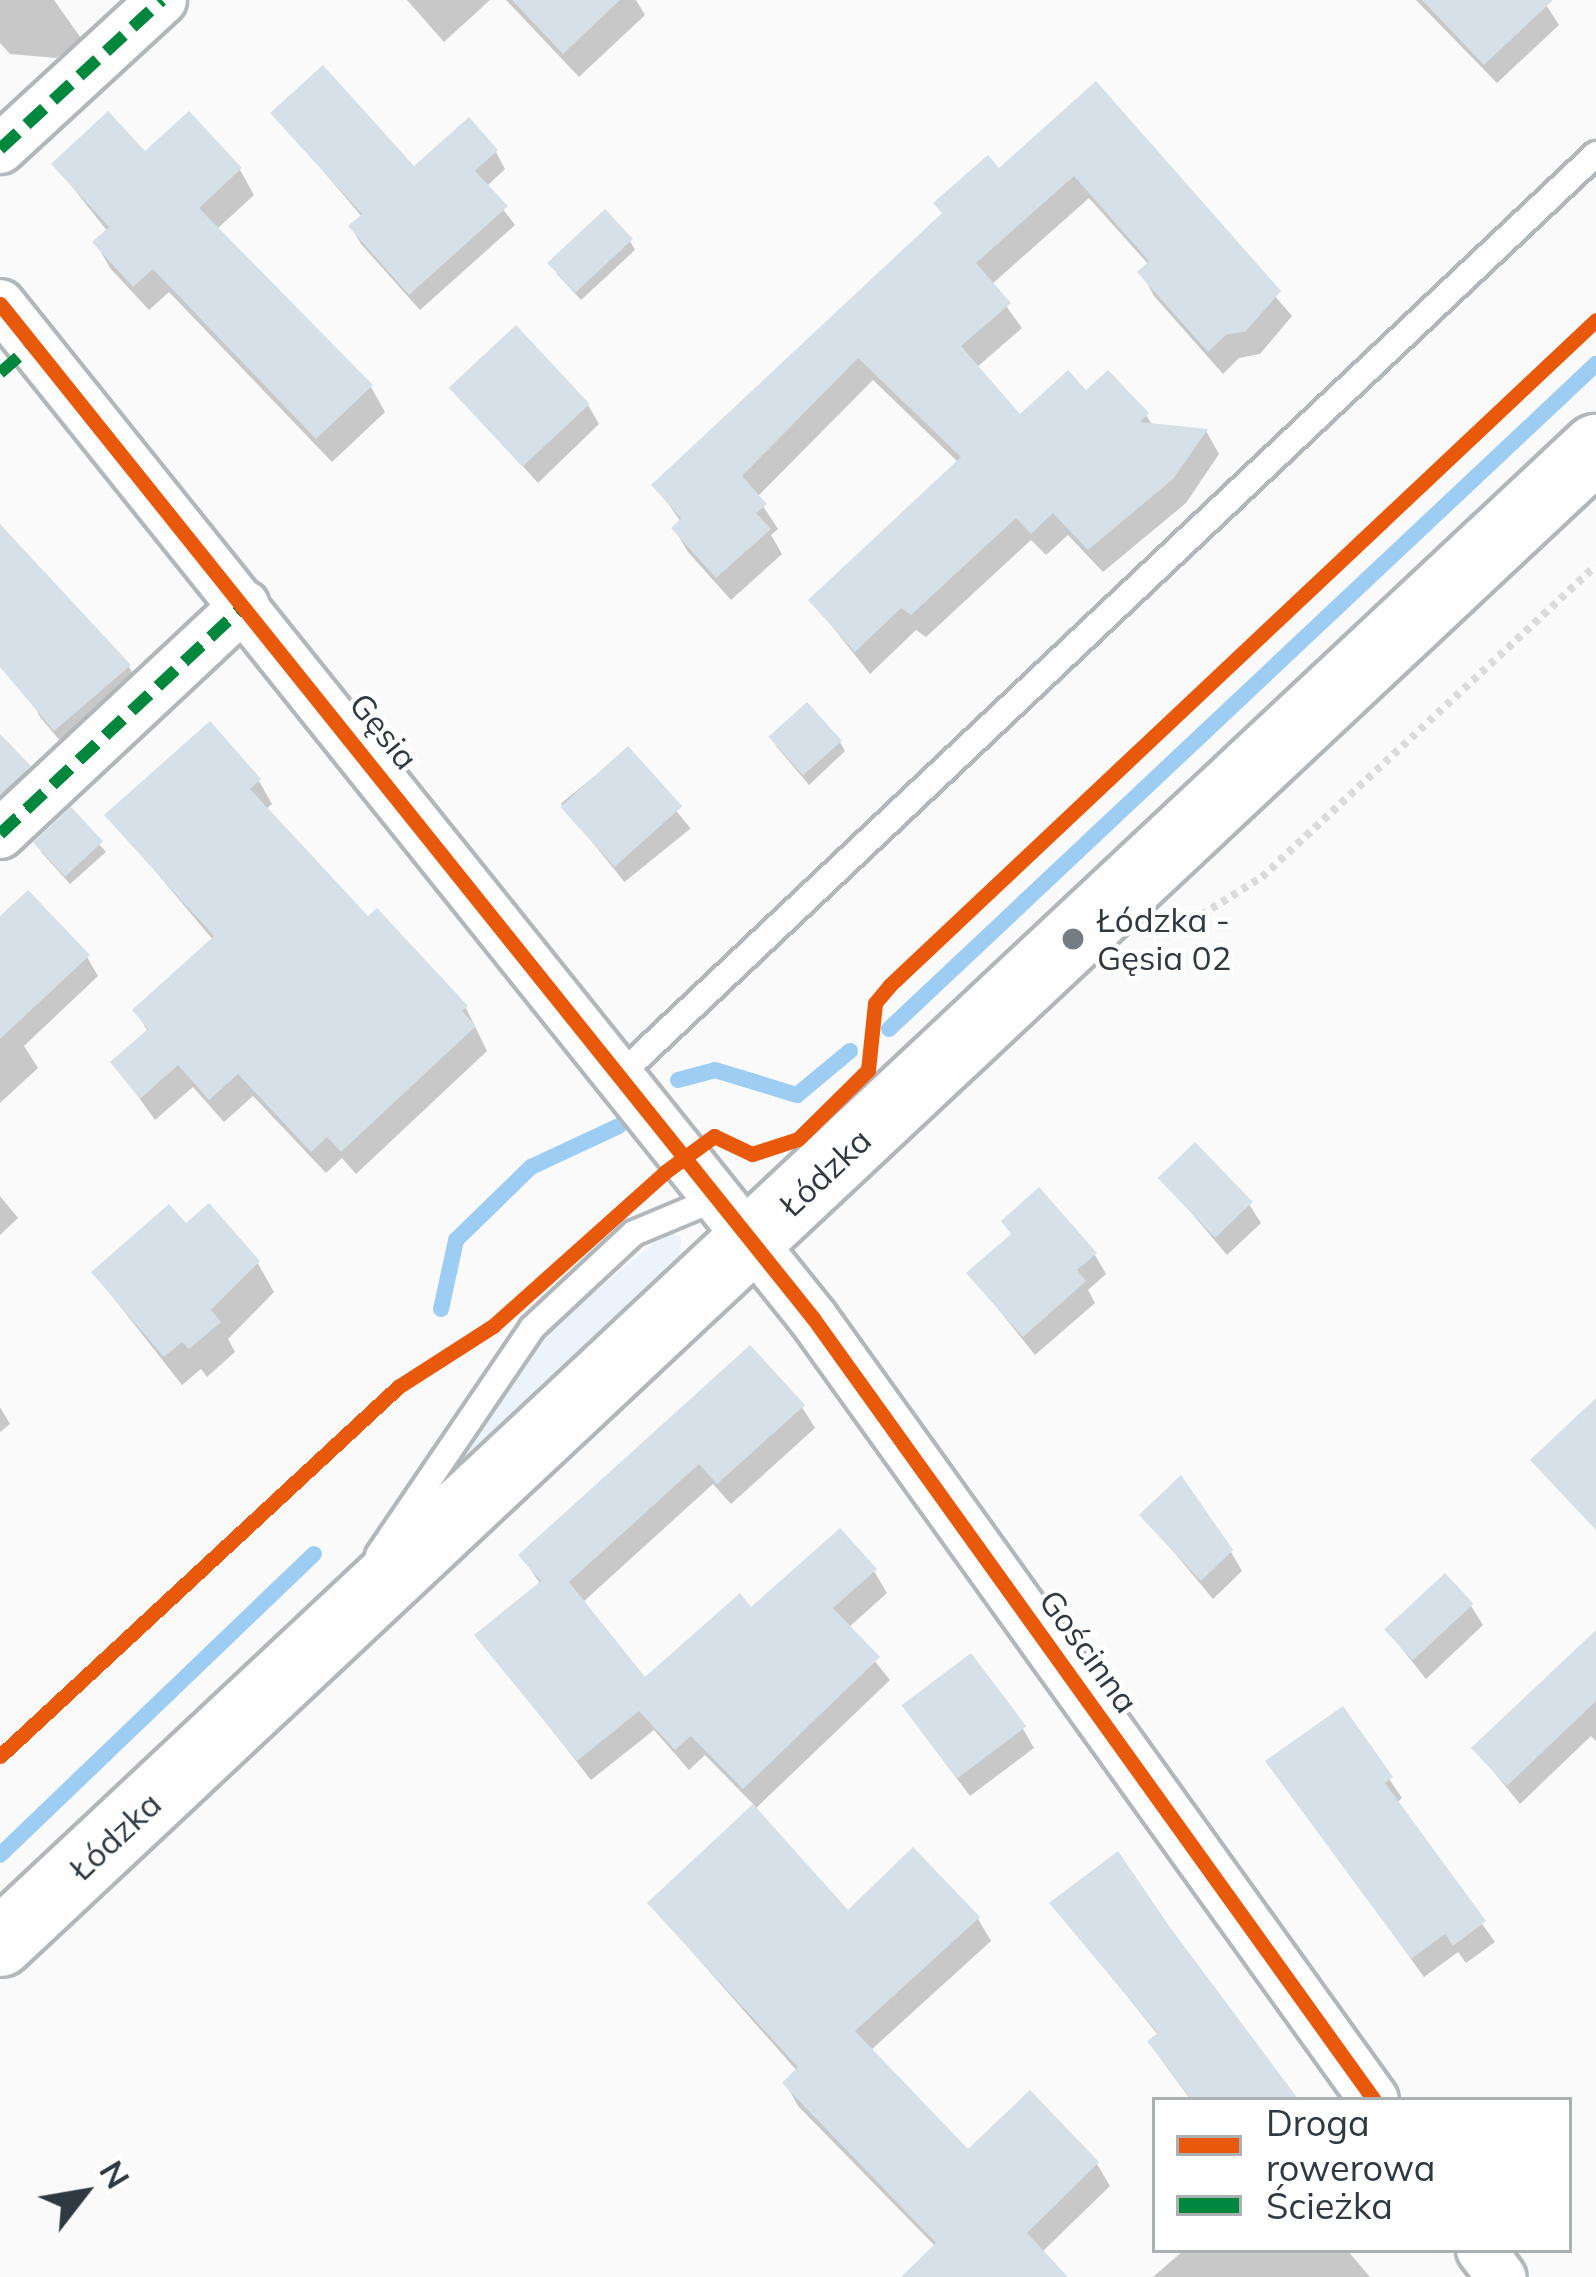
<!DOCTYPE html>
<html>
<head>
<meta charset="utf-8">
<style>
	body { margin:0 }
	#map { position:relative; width:1596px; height:2277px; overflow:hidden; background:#fafafa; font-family:Mulish,sans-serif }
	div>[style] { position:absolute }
	.green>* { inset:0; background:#ebf4fc }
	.shadow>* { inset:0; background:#0003; transform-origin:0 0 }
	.stream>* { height:16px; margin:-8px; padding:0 8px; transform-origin:8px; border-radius:8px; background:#9ecdf4 }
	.building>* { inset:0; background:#d6e0e8; transform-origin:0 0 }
	.path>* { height:8px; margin-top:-4px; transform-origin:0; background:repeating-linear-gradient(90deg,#dadbdb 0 6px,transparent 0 12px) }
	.roads { filter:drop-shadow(3px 0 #b2b7bb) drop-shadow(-3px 0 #b2b7bb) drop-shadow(0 3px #b2b7bb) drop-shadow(0 -3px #b2b7bb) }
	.lane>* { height:24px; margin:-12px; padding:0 12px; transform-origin:12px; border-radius:12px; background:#fefefe }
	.street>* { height:48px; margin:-24px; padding:0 24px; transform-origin:24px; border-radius:24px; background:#fefefe }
	.secondary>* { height:66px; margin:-33px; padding:0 33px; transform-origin:33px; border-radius:33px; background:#fefefe }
	.quiet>* { height:12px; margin-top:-6px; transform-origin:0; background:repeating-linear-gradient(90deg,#00873e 0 24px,transparent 0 36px) }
	.cycleway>* { height:15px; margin:-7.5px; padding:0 7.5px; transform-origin:7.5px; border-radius:7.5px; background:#e8590c }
	.dots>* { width:33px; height:33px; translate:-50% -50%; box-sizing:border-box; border:6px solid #fff; border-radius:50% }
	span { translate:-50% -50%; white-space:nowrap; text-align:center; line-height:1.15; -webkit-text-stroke:9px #fff; paint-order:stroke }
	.street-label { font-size:33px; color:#2e3942 }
	.poi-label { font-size:33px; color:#2e3942 }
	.left { translate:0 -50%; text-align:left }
	.legend { position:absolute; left:1152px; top:2097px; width:420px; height:156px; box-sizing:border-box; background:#fff; border:3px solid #abb0b3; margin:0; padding:15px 21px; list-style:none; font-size:36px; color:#2e3942 }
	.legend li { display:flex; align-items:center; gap:24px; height:60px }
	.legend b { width:60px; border:3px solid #abb0b3 }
	.north { position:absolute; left:24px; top:2133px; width:120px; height:120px; -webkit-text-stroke:9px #fff; paint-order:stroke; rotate:59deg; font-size:33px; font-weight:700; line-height:48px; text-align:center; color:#2e3942 }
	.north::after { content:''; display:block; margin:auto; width:42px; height:54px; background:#2e3942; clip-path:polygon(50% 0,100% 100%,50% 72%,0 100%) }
</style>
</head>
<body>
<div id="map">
	<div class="green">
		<i style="clip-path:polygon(668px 1231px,682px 1238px,677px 1264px,457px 1466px,463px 1445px,549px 1330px)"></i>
	</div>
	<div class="shadow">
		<i style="clip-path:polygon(0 0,54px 0,83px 41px,56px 58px,10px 54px,0 43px)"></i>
		<i style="clip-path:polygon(407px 0,490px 0,444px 42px)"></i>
		<i style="clip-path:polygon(506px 0,636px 0,645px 15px,579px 77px)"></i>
		<i style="clip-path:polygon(1416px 0,1543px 0,1559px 25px,1497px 83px)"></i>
		<i style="clip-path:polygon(1095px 86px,1292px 316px,1260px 354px,1239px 358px,1223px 374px,1154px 296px,1141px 272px,1149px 265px,1089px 198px,991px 285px,1022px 328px,976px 368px,1020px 418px,1086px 394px,1146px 415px,1153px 426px,1206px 431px,1219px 454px,1186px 503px,1103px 572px,1068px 535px,1046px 555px,1031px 540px,926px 637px,916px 630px,870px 674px,812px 601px,959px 463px,873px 380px,757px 497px,778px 529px,771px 535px,782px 554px,731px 600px,688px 552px,674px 528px,681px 522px,655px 485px)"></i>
		<i style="clip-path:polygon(274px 113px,414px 170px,496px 152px,505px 169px,486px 187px,515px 225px,420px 310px,361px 244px,351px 227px,362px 217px)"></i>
		<i style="clip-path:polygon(55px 165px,240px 170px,254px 195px,217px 229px,371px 387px,385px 412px,332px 462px,169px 292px,149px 310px,110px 268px,96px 243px,108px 232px)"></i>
		<i style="clip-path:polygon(630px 241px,635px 250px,581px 300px,556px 273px)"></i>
		<i style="clip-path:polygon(454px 390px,588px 405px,599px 424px,538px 483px)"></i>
		<i style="clip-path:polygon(0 560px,129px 667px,140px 686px,67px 749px,40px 717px,0 634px)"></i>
		<i style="clip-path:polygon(840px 742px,845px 751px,809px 785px,776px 746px)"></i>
		<i style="left:627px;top:750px;width:101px;height:85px;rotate:51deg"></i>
		<i style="clip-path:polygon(0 755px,34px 777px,0 806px)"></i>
		<i style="clip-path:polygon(259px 781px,272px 804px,265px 810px,368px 921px,466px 1008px,487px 1051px,356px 1174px,342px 1158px,326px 1173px,253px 1096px,224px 1122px,193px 1087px,155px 1120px,114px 1063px,148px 1032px,136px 1011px,214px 941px,108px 815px)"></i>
		<i style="clip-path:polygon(70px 811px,106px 852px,70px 884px,41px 852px)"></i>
		<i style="clip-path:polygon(0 918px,87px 957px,98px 976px,24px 1046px,38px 1068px,0 1103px)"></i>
		<i style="clip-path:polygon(1161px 1177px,1249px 1204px,1261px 1223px,1227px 1255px)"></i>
		<i style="clip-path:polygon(0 1196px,18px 1218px,0 1235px)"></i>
		<i style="clip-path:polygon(186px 1228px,257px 1262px,274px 1292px,228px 1339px,235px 1352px,207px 1377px,201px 1369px,182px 1385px,94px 1273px)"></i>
		<i style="clip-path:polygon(1095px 1255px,1106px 1274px,1088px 1290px,1095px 1303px,1035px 1355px,970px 1274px)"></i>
		<i style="clip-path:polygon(0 1407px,10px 1424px,0 1432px)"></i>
		<i style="clip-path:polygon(802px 1407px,815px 1428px,731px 1504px,713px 1484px,582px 1603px,645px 1681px,751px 1611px,874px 1571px,887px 1593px,848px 1628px,890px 1680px,754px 1810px,848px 1914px,978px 1919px,991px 1941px,870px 2051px,968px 2153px,1097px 2164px,1110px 2186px,1041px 2253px,1064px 2277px,934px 2277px,936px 2247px,798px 2106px,786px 2084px,798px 2072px,650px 1904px,755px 1806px,705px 1755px,689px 1770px,654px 1730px,591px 1780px,478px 1636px,541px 1585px,521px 1555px)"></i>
		<i style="clip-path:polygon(1143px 1515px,1231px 1552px,1242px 1571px,1213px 1599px)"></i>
		<i style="clip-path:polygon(1471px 1606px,1483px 1625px,1426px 1679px,1388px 1631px)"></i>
		<i style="clip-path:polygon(1596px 1673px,1596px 1741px,1591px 1736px,1520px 1804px,1475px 1749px)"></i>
		<i style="clip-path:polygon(1343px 1711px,1402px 1798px,1396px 1803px,1495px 1942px,1466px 1963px,1458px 1952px,1424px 1977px,1269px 1762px)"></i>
		<i style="clip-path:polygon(916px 1724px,1023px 1729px,1034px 1748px,970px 1796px)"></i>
		<i style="clip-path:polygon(1053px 1904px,1295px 2100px,1191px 2100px,1162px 2061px,1159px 2036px)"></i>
		<i style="clip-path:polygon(1184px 2250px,1347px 2250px,1370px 2277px,1153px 2277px)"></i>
	</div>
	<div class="stream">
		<i style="left:889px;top:1029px;width:971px;rotate:-43.25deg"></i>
		<i style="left:678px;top:1080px;width:38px;rotate:-15deg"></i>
		<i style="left:715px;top:1070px;width:86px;rotate:17deg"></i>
		<i style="left:797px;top:1095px;width:69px;rotate:-39.7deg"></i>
		<i style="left:441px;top:1309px;width:71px;rotate:-77.7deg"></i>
		<i style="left:456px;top:1240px;width:105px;rotate:-44.2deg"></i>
		<i style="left:531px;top:1167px;width:97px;rotate:-25deg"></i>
		<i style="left:0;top:1855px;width:435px;rotate:-43.8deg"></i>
	</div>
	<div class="building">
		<i style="clip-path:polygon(512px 0,620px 0,563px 54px)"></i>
		<i style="clip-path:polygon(1422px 0,1553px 0,1484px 65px)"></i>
		<i style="clip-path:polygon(323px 65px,414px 166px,469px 117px,498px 150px,475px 171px,508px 206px,409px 295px,348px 226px,362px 214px,270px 113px)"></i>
		<i style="clip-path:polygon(1096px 81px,1281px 291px,1246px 331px,1226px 335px,1208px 352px,1137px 272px,1149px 261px,1074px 176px,976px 263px,1011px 303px,961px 346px,1020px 414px,1068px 370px,1086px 390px,1108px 370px,1149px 413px,1140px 422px,1208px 429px,1173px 479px,1088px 550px,1053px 513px,1031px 534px,1016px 518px,911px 615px,901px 608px,855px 652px,808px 600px,961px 457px,858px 358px,742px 476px,767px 504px,756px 513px,771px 529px,716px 578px,671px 528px,681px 518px,651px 485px,942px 213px,933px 203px,988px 155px,999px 168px)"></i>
		<i style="clip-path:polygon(108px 111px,145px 151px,189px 111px,242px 168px,199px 208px,373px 385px,316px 439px,153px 269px,133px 287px,92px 242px,109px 227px,51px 164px)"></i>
		<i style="left:605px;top:209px;width:41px;height:79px;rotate:47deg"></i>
		<i style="left:516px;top:325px;width:108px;height:92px;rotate:47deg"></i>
		<i style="clip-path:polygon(0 524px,131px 665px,54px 731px,0 667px)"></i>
		<i style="left:807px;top:702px;width:52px;height:52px;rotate:48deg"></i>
		<i style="clip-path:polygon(210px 721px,261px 779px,250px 789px,368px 916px,377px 908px,468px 1006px,462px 1011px,476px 1026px,341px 1152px,327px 1137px,311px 1152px,238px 1074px,209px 1100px,178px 1065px,140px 1099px,110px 1062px,148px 1029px,132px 1010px,214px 936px,104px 815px)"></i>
		<i style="clip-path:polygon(0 734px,31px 766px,0 795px)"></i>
		<i style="left:628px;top:746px;width:81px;height:91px;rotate:48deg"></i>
		<i style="left:71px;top:807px;width:47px;height:52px;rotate:47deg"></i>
		<i style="clip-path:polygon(28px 890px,90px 955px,0 1039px,0 916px)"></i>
		<i style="left:1195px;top:1142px;width:83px;height:52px;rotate:46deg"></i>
		<i style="clip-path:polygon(1039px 1187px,1097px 1253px,1077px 1270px,1086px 1281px,1023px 1337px,966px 1273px,1011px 1234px,1001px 1221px)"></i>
		<i style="clip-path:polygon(209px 1203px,260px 1261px,211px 1310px,221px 1322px,189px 1349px,182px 1342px,164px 1357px,91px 1272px,169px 1204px,186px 1223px)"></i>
		<i style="clip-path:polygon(750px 1345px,805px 1405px,717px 1484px,699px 1464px,569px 1582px,645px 1677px,740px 1593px,751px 1607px,840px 1528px,877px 1569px,833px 1608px,880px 1657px,743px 1789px,691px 1736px,675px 1750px,639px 1711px,577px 1761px,474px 1635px,541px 1581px,518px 1555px)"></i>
		<i style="clip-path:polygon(1596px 1398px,1596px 1530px,1530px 1460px)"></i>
		<i style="clip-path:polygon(1181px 1475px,1233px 1550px,1201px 1581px,1139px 1515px)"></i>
		<i style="left:1445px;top:1573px;width:42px;height:83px;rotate:47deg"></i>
		<i style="clip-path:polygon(1596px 1630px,1596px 1701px,1507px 1786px,1471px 1748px)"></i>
		<i style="left:971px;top:1653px;width:92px;height:87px;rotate:53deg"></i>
		<i style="clip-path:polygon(1343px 1706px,1393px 1777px,1385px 1783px,1486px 1921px,1453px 1946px,1445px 1934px,1411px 1959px,1265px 1761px)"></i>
		<i style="clip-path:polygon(753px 1804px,848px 1910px,913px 1847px,980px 1917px,855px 2031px,968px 2149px,1030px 2090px,1099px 2162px,1027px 2233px,1068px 2277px,901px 2277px,936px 2243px,782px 2083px,798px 2067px,647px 1903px)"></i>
		<i style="clip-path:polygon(1118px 1851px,1169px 1926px,1299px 2100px,1192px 2100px,1147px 2041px,1158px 2033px,1049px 1903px)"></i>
	</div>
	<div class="path">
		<i style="left:1171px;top:934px;width:107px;rotate:-32.1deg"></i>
		<i style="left:1262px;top:877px;width:456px;rotate:-43deg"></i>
	</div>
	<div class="roads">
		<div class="lane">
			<i style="left:620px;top:1075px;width:1342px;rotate:-43.34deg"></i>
			<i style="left:378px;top:1555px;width:274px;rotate:-55.8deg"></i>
			<i style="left:532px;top:1328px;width:139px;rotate:-43deg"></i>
			<i style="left:634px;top:1233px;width:93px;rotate:-22.7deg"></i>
		</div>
		<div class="street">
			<i style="left:0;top:149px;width:220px;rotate:-42.6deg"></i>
			<i style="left:0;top:304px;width:1300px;rotate:51.28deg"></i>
			<i style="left:813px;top:1318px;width:962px;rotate:54.34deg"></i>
			<i style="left:0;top:834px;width:335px;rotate:-43.1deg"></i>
			<i style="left:1481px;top:2250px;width:34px;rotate:53deg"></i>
		</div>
		<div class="secondary">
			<i style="left:0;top:1943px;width:2187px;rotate:-43.13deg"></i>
		</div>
	</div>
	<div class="quiet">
		<i style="left:0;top:149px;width:220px;rotate:-42.6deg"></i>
		<i style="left:0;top:373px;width:44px;rotate:-41.3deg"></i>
		<i style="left:0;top:834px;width:335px;rotate:-43.1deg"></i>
	</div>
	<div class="cycleway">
		<i style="left:0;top:304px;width:1300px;rotate:51.28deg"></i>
		<i style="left:813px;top:1318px;width:962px;rotate:54.34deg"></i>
		<i style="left:0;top:1756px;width:543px;rotate:-42.83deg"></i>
		<i style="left:398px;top:1387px;width:113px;rotate:-32.7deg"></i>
		<i style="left:493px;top:1326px;width:231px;rotate:-41.8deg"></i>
		<i style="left:665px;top:1172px;width:61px;rotate:-36.3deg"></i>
		<i style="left:714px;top:1136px;width:42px;rotate:25.3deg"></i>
		<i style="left:752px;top:1154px;width:48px;rotate:-18.1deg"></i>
		<i style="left:798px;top:1139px;width:98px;rotate:-44.6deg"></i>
		<i style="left:868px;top:1070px;width:67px;rotate:-84deg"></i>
		<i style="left:875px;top:1003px;width:23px;rotate:-50deg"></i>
		<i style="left:890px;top:985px;width:970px;rotate:-43.29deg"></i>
	</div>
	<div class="dots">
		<i style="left:1073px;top:939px;background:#757d82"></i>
	</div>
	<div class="street-label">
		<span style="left:384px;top:731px;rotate:51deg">Gęsia</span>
		<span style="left:825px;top:1172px;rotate:-43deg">Łódzka</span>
		<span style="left:1089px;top:1651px;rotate:54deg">Gościnna</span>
		<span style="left:115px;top:1836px;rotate:-43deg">Łódzka</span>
	</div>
	<div class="poi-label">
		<span class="left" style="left:1097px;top:939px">Łódzka -<br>Gęsia 02</span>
	</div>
	<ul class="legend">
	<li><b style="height:15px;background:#e8590c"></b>Droga rowerowa</li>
	<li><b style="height:15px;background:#00873e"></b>Ścieżka</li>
	</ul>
	<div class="north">N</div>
</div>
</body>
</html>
